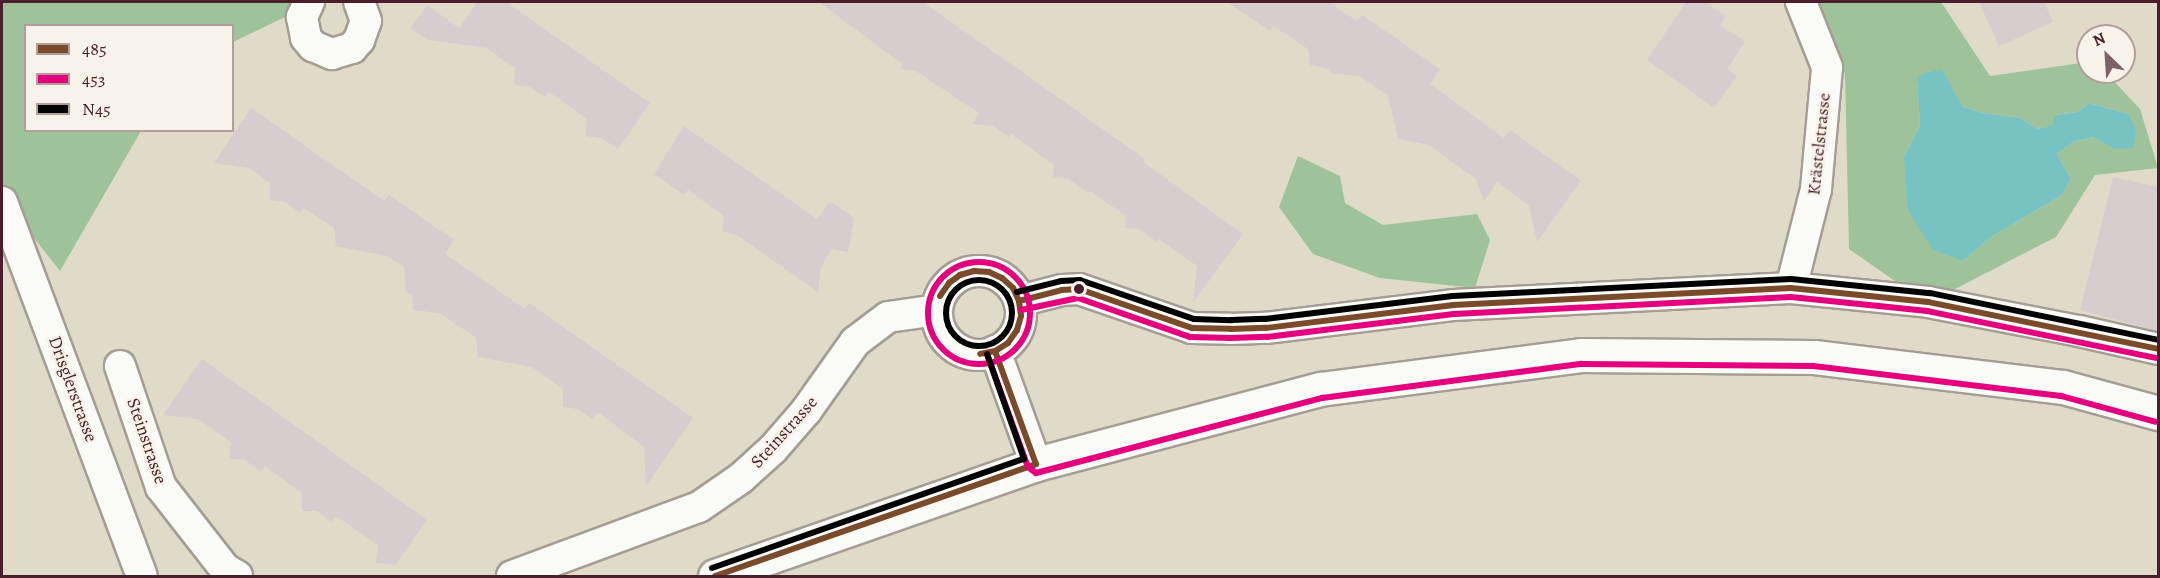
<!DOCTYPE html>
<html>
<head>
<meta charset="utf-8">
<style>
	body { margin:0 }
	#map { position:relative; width:2160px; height:578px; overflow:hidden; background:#dfdbc8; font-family:Alegreya,serif }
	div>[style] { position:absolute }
	.forest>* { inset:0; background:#9ec299 }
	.water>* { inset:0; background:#77c3c3 }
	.building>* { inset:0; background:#d6cdcf }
	.roads { filter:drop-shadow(2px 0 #a59d94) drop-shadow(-2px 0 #a59d94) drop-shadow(0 2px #a59d94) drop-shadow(0 -2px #a59d94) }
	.minor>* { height:30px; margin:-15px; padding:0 15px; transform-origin:15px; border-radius:15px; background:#fafaf7 }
	.minor>.ring { margin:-15px; padding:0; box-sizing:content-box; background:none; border:30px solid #fafaf7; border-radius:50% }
	.major>* { height:33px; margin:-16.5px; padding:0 16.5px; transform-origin:16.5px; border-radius:16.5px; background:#fafaf7 }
	.bus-1>* { height:6px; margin:-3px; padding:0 3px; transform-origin:3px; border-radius:3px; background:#7a4b2a }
	.bus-2>* { height:6px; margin:-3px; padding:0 3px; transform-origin:3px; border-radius:3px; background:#e5007d }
	.bus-2>.ring { margin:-3px; padding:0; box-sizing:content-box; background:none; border:6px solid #e5007d; border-radius:50% }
	.bus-3>* { height:6px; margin:-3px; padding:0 3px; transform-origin:3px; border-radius:3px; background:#000 }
	.bus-3>.ring { margin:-3px; padding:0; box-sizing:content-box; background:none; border:6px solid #000; border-radius:50% }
	.dots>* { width:16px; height:16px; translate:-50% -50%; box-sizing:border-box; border:3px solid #f7f3e8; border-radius:50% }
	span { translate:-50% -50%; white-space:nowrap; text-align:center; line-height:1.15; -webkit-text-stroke:5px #f7f3e8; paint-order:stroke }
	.street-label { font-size:18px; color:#4a1f2b }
	.frame { position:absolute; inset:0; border:3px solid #4a1f2b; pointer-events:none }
	.legend { position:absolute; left:24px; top:24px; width:210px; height:108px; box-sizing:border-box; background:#f7f3e8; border:2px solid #b29e9c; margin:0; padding:8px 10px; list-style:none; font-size:18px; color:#4a1f2b }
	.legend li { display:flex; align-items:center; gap:12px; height:30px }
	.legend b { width:30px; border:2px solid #b29e9c }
	.north { position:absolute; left:2076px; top:24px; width:60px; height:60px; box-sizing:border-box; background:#f7f3e8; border:2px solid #b29e9c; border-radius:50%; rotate:335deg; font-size:16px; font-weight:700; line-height:24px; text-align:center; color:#4a1f2b }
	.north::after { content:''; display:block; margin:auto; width:21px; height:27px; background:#7e6162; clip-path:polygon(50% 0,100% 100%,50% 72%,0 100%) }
</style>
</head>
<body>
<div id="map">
	<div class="forest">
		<i style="clip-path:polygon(2px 2px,316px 2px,233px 42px,232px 26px,26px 26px,26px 130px,141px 131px,60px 271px,2px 197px)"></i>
		<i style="clip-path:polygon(evenodd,1817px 2px,1941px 2px,1990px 76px,2088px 62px,2088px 72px,2105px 72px,2140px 109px,2158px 168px,2095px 175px,2056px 237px,1953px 290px,1895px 281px,1849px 249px,1845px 74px,1817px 2px,1917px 80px,1962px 106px,1983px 113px,2020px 118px,2038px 129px,2054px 125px,2055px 115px,2077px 112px,2089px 103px,2128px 114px,2114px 149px,2095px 137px,2073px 142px,2057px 154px,2071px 179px,2062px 195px,1991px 237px,1963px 261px,1904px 157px,1920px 125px,1917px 80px)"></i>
		<i style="clip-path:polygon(1298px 156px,1340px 176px,1345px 203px,1383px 225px,1477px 214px,1490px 240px,1475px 288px,1380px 278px,1313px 254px,1279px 207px)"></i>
	</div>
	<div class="water">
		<i style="clip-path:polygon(1942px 69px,1962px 106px,1983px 113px,2020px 118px,2038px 129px,2053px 125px,2055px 115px,2077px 112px,2089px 103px,2128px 114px,2136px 130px,2133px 148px,2114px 149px,2094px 137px,2073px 142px,2057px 154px,2071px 179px,2062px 195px,1991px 237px,1963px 261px,1933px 250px,1908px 210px,1904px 157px,1920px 125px,1917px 80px,1923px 74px)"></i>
	</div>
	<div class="building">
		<i style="clip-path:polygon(477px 2px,506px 2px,650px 103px,618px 149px,601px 138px,585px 136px,587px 119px,549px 92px,545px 97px,530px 87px,514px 85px,515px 68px,487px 48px,428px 40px,410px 28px,427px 5px,459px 28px)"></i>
		<i style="clip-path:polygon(819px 2px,923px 2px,1145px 159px,1143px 162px,1243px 234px,1193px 303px,1197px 266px,1159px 239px,1157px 242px,1139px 229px,1125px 228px,1126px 216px,1090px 191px,1088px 193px,1068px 179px,1053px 177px,1054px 165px,1011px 134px,1009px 137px,993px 126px,972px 124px,979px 113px,916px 71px,901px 69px,902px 64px)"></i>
		<i style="clip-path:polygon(1227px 2px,1329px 2px,1357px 21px,1362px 15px,1440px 69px,1430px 84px,1504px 138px,1510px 130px,1581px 181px,1537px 242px,1529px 206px,1497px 182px,1484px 201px,1476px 179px,1429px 145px,1398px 139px,1388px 95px,1359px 76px,1330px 73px,1330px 69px,1310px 65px,1308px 49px,1273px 26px,1270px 31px)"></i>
		<i style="clip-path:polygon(1686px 2px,1705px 2px,1726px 16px,1720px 25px,1745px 42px,1727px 69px,1737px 76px,1714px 108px,1647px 60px)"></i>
		<i style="clip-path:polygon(1979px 2px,2044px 2px,2053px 22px,1999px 46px)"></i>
		<i style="clip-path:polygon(251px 108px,384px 201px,389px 195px,454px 240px,445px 254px,525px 309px,529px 303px,693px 418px,646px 486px,644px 447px,598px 412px,592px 419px,578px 409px,563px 407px,563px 389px,532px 367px,478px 357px,476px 338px,440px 313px,413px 310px,412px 294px,406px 292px,404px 267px,387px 256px,336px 246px,334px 228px,304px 208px,300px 213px,285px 202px,270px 200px,270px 183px,249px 168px,214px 163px)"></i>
		<i style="clip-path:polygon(684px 126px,817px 219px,830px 201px,854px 218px,848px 252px,832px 249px,821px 267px,818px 292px,737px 235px,722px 231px,724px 216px,688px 190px,684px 195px,654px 174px)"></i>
		<i style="clip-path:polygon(2113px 177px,2158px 187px,2158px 331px,2080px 310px)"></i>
		<i style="clip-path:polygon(202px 359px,427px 520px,395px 565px,376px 563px,378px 545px,336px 516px,331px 522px,317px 511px,302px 511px,302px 493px,265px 466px,261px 472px,245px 460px,229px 459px,231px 442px,198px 419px,163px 415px)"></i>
	</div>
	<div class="roads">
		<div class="minor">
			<i style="left:309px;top:2px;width:17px;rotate:115deg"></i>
			<i style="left:302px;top:17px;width:21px;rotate:79deg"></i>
			<i style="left:306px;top:38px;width:11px;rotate:49deg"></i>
			<i style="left:313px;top:46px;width:21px;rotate:23deg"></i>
			<i style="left:332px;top:54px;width:21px;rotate:-17deg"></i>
			<i style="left:352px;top:48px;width:11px;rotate:-49deg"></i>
			<i style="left:359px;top:40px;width:20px;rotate:-70deg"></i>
			<i style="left:366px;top:21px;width:20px;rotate:-110deg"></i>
			<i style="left:2px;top:202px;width:399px;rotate:69.5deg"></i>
			<i class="ring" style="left:937px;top:271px;width:54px;height:54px"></i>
			<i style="left:1791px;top:288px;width:102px;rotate:-75.8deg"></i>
			<i style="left:1816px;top:189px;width:122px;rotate:-84.8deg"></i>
			<i style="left:1827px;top:67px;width:70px;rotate:-111.8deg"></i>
			<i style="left:1019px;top:301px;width:44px;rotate:-14.3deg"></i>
			<i style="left:1062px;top:290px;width:17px;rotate:-3deg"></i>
			<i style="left:1079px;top:289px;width:120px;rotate:19deg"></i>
			<i style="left:1192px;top:328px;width:39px;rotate:1deg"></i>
			<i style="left:1231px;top:329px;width:35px;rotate:-2deg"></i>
			<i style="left:1266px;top:328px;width:188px;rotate:-7deg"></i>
			<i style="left:1453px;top:305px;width:338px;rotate:-2.9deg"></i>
			<i style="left:1791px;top:288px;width:138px;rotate:5.8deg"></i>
			<i style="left:1928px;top:302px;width:154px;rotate:10.9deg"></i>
			<i style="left:2079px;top:331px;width:81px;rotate:12.8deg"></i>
			<i style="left:995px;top:351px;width:120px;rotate:70.1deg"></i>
			<i style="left:120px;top:366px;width:128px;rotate:71.3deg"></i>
			<i style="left:161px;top:487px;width:104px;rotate:52deg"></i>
			<i style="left:225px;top:569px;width:14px;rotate:30deg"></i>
			<i style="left:512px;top:576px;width:199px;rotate:-20.3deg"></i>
			<i style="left:699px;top:507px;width:51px;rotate:-34.6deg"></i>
			<i style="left:741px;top:478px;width:43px;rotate:-42.2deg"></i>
			<i style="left:773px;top:449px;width:50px;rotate:-49deg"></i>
			<i style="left:806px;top:411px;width:85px;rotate:-54.6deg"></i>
			<i style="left:855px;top:342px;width:41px;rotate:-37.1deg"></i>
			<i style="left:888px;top:317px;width:49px;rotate:-8.1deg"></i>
		</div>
		<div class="major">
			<i style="left:715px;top:576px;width:340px;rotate:-19.2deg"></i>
			<i style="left:1036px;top:464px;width:294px;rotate:-14.8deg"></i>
			<i style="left:1320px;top:389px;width:263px;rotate:-7.4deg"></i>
			<i style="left:1581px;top:355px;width:233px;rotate:0.5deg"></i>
			<i style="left:1814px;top:357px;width:251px;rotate:6.9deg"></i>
			<i style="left:2063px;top:387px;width:98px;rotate:15.3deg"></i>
		</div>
	</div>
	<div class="bus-1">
		<i style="left:940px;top:296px;width:16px;rotate:-55deg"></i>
		<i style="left:949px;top:283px;width:14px;rotate:-36deg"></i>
		<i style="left:960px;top:275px;width:15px;rotate:-16deg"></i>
		<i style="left:974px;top:271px;width:15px;rotate:4deg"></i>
		<i style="left:989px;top:272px;width:14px;rotate:25deg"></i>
		<i style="left:1002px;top:278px;width:15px;rotate:42deg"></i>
		<i style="left:1013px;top:288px;width:14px;rotate:65deg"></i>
		<i style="left:1019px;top:301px;width:15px;rotate:82deg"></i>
		<i style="left:1021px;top:316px;width:15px;rotate:106deg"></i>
		<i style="left:1017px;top:330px;width:16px;rotate:125deg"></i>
		<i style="left:1008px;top:343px;width:15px;rotate:148deg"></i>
		<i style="left:995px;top:351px;width:15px;rotate:169deg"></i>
		<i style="left:1019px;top:301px;width:44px;rotate:-14.3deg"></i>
		<i style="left:1062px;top:290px;width:17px;rotate:-3deg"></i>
		<i style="left:1079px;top:289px;width:120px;rotate:19deg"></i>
		<i style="left:1192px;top:328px;width:39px;rotate:1deg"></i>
		<i style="left:1231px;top:329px;width:35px;rotate:-2deg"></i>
		<i style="left:1266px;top:328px;width:188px;rotate:-7deg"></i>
		<i style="left:1453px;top:305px;width:338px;rotate:-2.9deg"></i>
		<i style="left:1791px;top:288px;width:138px;rotate:5.8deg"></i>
		<i style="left:1928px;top:302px;width:235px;rotate:11.5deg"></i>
		<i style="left:995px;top:351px;width:120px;rotate:70.1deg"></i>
		<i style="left:715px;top:576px;width:340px;rotate:-19.2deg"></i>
	</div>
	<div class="bus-2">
		<i class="ring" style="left:928px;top:262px;width:96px;height:96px"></i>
		<i style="left:1021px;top:310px;width:58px;rotate:-11.9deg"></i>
		<i style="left:1078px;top:298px;width:119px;rotate:19.2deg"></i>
		<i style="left:1190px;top:337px;width:41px;rotate:1.4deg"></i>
		<i style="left:1231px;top:338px;width:36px;rotate:-2deg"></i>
		<i style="left:1267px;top:337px;width:188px;rotate:-7deg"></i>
		<i style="left:1454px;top:314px;width:337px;rotate:-2.9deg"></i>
		<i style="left:1791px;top:297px;width:137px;rotate:5.9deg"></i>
		<i style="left:1927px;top:311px;width:234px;rotate:11.6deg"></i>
		<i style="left:987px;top:354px;width:120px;rotate:70.1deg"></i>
		<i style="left:1028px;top:467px;width:10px;rotate:37deg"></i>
		<i style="left:1036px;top:473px;width:296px;rotate:-14.7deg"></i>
		<i style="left:1322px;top:398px;width:262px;rotate:-7.5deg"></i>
		<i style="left:1582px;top:364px;width:231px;rotate:0.5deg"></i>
		<i style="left:1813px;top:366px;width:250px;rotate:6.9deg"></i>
		<i style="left:2061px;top:396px;width:98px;rotate:15.3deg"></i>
	</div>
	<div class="bus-3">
		<i class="ring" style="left:946px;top:280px;width:60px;height:60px"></i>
		<i style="left:1017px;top:292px;width:45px;rotate:-14deg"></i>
		<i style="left:1061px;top:281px;width:19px;rotate:-3deg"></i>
		<i style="left:1080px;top:280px;width:120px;rotate:18.9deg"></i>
		<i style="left:1194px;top:319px;width:37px;rotate:2deg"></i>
		<i style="left:1231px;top:320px;width:34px;rotate:-2deg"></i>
		<i style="left:1265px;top:319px;width:189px;rotate:-7deg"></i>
		<i style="left:1453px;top:296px;width:338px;rotate:-2.9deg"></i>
		<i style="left:1791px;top:279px;width:140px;rotate:5.8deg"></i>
		<i style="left:1930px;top:293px;width:233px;rotate:11.6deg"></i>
		<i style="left:712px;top:568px;width:330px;rotate:-19.3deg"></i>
		<i style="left:1024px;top:459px;width:111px;rotate:-109.4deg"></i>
	</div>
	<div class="dots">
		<i style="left:1079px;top:289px;background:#4a1f2b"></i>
	</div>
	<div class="street-label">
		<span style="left:1819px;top:144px;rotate:-84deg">Krästelstrasse</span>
		<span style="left:73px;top:389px;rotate:70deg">Drisglerstrasse</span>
		<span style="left:784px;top:432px;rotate:-48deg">Steinstrasse</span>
		<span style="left:147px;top:441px;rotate:71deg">Steinstrasse</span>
	</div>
	<div class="frame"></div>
	<ul class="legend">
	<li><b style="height:8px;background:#7a4b2a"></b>485</li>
	<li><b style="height:8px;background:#e5007d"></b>453</li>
	<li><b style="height:8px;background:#000"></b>N45</li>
	</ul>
	<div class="north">N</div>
</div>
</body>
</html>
